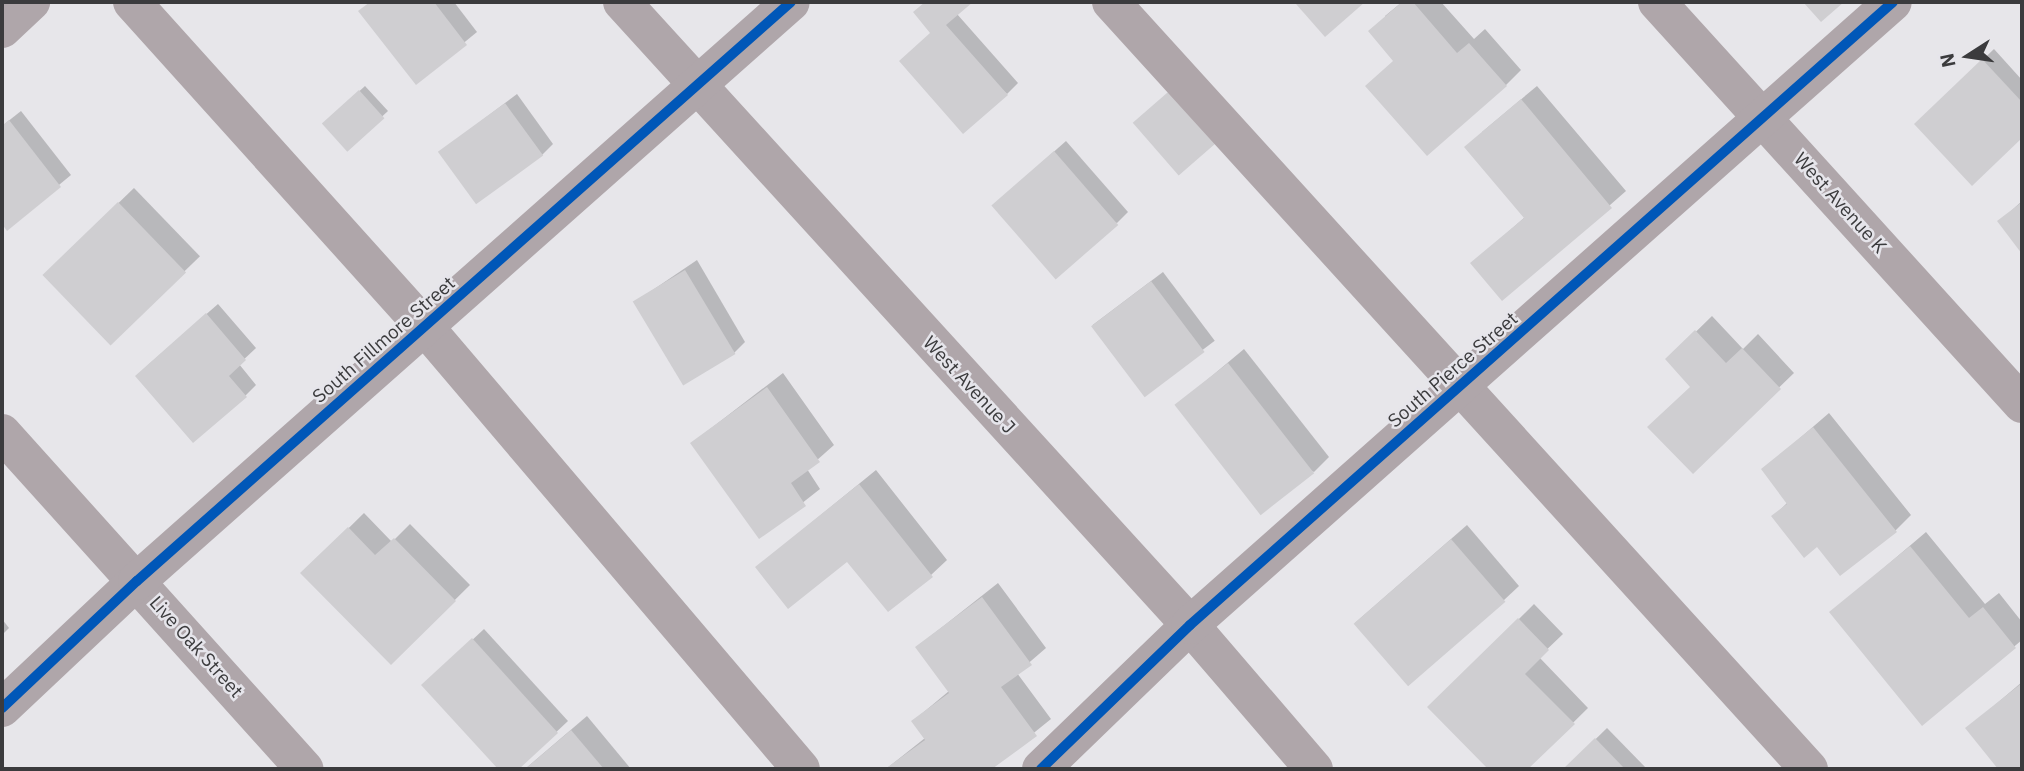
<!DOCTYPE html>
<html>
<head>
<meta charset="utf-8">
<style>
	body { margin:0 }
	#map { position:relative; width:2024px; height:771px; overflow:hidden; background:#e7e6ea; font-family:"IBM Plex Sans",sans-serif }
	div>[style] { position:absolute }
	.shadow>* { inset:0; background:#0003; transform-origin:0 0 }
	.building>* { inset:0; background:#cfced1; transform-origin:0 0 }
	.minor>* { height:38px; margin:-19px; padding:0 19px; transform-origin:19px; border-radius:19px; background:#afa6aa }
	.cycleway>* { height:10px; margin:-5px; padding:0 5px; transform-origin:5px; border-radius:5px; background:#0057b8 }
	span { translate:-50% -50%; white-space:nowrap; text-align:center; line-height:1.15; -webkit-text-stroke:5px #e6e5eb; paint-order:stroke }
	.street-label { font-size:19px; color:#3b3b3d }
	.frame { position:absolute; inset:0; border:4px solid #3b3b3d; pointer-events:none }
	.north { position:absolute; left:1933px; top:21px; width:70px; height:70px; -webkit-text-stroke:5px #e6e5eb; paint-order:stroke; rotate:258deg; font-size:19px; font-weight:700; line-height:28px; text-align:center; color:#3b3b3d }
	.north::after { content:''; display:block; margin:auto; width:24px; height:32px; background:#3b3b3d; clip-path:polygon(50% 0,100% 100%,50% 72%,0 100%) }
</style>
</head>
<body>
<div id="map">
	<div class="shadow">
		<i style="clip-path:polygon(370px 2px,454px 2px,477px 32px,416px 82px,361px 11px)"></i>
		<i style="clip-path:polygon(926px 2px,971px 2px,957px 14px,1018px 83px,1007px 94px,915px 12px)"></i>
		<i style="clip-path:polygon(1402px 2px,1441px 2px,1474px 39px,1485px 29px,1521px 70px,1506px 85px,1367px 86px,1395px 60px,1385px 16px)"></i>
		<i style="clip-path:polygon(1994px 49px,2022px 80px,2022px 136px,1972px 184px,1916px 124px)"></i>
		<i style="clip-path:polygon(365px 86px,388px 111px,347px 149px,330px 118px)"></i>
		<i style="clip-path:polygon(1537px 86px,1626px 191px,1503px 299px,1473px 263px,1525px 217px,1482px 132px)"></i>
		<i style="clip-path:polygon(517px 94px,553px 144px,542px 155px,440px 152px)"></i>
		<i style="clip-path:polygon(21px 111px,71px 175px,7px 228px,2px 221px,2px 126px)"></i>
		<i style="clip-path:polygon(1066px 141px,1128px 212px,1117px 223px,1005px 195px)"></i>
		<i style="left:134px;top:188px;width:95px;height:124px;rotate:46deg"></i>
		<i style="clip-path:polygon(2022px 201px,2022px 251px,2000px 221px)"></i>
		<i style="clip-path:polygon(697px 260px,745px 342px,734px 353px,635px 302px)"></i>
		<i style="left:1163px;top:272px;width:86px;height:88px;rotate:53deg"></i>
		<i style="clip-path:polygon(218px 304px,256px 348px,239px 364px,256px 385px,245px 396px,148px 365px)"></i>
		<i style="clip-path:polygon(1712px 316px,1743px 349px,1758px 334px,1794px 373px,1693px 471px,1692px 386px,1667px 360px)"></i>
		<i style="clip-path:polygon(1244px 349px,1329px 457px,1314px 472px,1176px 406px)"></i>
		<i style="clip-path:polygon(783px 373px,834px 445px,807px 469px,820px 489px,759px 537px,692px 443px)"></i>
		<i style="clip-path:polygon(1829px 413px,1911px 515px,1895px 531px,1817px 544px,1774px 516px,1788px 502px,1763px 470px)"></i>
		<i style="clip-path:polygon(876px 470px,947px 560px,931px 575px,848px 559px,757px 567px)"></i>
		<i style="clip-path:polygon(364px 513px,392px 542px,410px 524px,470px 585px,391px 663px,303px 573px)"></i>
		<i style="clip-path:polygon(1467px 525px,1519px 586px,1503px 601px,1355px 623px)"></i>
		<i style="clip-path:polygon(1926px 532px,1985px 604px,1999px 593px,2022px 622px,2022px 640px,1922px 723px,1832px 612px)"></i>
		<i style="clip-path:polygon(998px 583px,1046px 648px,1017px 673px,1051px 719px,989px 769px,886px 769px,925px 738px,913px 721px,949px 691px,917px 647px)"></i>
		<i style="clip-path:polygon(1534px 604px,1563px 634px,1539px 657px,1588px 708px,1526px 769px,1490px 769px,1430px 707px)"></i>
		<i style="clip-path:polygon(2px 619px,9px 628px,2px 635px)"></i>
		<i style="clip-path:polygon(484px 629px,568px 721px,517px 769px,500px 769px,424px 685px)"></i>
		<i style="clip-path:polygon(2022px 682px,2022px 769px,2000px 769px,1968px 728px)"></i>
		<i style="clip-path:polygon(587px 716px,631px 769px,525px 769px)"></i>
		<i style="clip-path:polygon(1607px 728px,1647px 769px,1565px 769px)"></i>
	</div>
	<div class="building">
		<i style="clip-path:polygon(370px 2px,434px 2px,467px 45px,416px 85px,358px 11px)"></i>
		<i style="clip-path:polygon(925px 2px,973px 2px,946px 25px,1008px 95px,963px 134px,899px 61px,930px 33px,913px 12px)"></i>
		<i style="clip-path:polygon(1299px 2px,1365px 2px,1325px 37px,1296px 4px)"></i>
		<i style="clip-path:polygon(1402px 2px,1413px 2px,1457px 53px,1469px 43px,1507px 86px,1427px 156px,1365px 86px,1393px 61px,1368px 31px)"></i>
		<i style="clip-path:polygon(1803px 2px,1844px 2px,1821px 22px)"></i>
		<i style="clip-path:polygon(1982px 59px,2022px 102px,2022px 138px,1972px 186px,1914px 124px)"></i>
		<i style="left:1175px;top:86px;width:70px;height:56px;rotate:49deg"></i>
		<i style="left:359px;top:90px;width:38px;height:50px;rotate:48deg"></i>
		<i style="clip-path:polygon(1521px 99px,1612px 208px,1502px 301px,1470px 263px,1524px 218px,1464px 147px)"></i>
		<i style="left:505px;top:103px;width:65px;height:83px;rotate:54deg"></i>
		<i style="clip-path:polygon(9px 120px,61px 187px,7px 231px,2px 224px,2px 126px)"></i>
		<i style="left:1054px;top:151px;width:98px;height:83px;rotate:49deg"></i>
		<i style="left:118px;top:202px;width:98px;height:105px;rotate:46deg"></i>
		<i style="clip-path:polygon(2022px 202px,2022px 254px,1997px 221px)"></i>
		<i style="left:685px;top:270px;width:98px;height:61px;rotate:59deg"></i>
		<i style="left:1151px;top:281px;width:89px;height:75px;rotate:53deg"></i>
		<i style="clip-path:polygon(206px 313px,246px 360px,229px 376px,247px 397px,193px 443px,135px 376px)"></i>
		<i style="clip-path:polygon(1695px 330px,1726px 363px,1742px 348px,1781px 389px,1693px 474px,1647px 427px,1690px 387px,1665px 359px)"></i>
		<i style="left:1228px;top:363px;width:140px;height:68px;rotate:52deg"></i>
		<i style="clip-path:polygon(767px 387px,820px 462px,791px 483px,806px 506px,759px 539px,690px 443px)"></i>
		<i style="clip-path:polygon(1813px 427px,1897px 532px,1840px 576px,1817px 547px,1804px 558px,1771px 516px,1787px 504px,1761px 469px)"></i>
		<i style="clip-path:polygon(859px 484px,933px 577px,888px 612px,847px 562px,788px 609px,755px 567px)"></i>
		<i style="clip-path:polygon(348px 527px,375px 555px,394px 538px,456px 601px,391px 665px,300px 573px)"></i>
		<i style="left:1451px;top:539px;width:83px;height:129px;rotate:49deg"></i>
		<i style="clip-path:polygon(1910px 546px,1969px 618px,1983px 607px,2016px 648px,1922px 726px,1829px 612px)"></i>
		<i style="clip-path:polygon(982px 597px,1032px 665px,1001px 687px,1037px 736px,992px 769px,885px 769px,925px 740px,911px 721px,949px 693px,915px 647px)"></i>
		<i style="clip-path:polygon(1518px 618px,1549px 650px,1525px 674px,1575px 724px,1528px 769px,1488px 769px,1427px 707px)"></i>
		<i style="clip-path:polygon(472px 638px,558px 733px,519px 769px,498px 769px,421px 685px)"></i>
		<i style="clip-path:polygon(2022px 683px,2022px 769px,1998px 769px,1965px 728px)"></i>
		<i style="clip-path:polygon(571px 730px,604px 769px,525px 769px)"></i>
		<i style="clip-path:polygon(1595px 738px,1625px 769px,1563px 769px)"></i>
	</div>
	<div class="minor">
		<i style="left:132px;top:2px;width:438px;rotate:48deg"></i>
		<i style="left:425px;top:327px;width:580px;rotate:49.61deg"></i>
		<i style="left:622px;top:2px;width:843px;rotate:47.64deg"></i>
		<i style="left:1190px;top:625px;width:190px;rotate:49.3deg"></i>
		<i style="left:1111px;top:2px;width:1037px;rotate:47.7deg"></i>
		<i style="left:1657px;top:2px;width:543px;rotate:47.76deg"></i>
		<i style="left:2px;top:29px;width:40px;rotate:-43deg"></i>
		<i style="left:2px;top:433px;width:452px;rotate:48deg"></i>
		<i style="left:2px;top:708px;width:185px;rotate:-43.3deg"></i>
		<i style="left:137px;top:581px;width:873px;rotate:-41.52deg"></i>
		<i style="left:1041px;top:769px;width:207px;rotate:-44deg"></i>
		<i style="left:1190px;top:625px;width:939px;rotate:-41.55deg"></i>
	</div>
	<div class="cycleway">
		<i style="left:2px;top:708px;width:185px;rotate:-43.3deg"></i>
		<i style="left:137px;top:581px;width:873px;rotate:-41.52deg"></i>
		<i style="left:1041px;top:769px;width:207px;rotate:-44deg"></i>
		<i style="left:1190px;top:625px;width:939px;rotate:-41.55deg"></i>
	</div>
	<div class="street-label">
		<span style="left:1840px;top:203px;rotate:48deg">West Avenue K</span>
		<span style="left:384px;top:340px;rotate:-41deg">South Fillmore Street</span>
		<span style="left:1453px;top:370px;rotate:-41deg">South Pierce Street</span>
		<span style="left:969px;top:385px;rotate:47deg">West Avenue J</span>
		<span style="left:196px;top:647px;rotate:48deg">Live Oak Street</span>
	</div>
	<div class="frame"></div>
	<div class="north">N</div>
</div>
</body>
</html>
